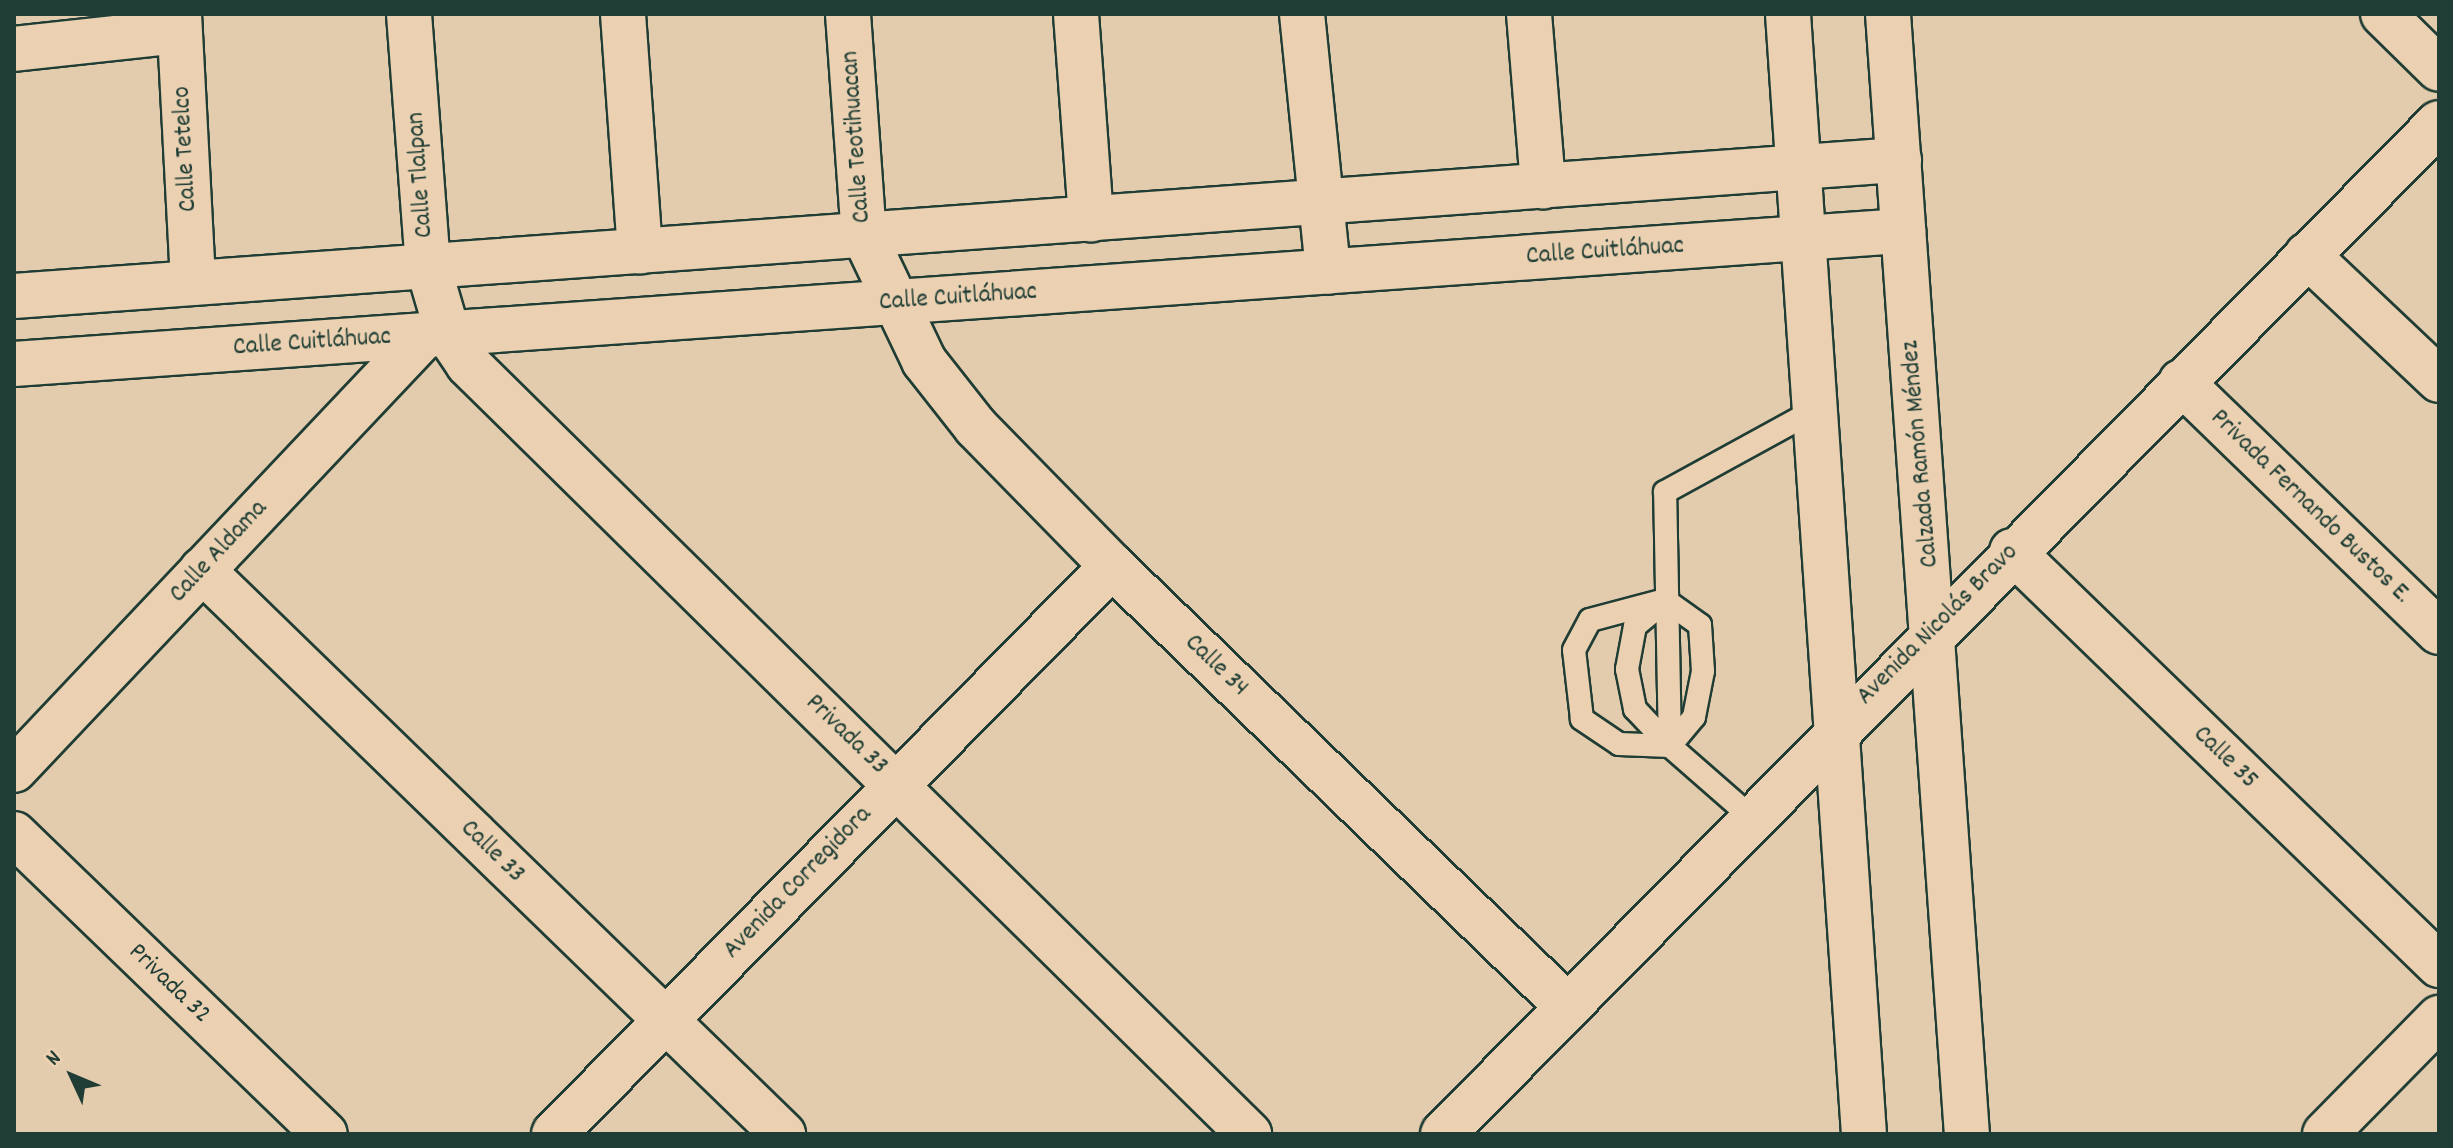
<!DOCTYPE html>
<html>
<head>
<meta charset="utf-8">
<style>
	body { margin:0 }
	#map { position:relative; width:2453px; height:1148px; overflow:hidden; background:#e3cbad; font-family:Dekko,sans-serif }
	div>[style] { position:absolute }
	.roads { filter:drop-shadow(2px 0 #1f3d34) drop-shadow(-2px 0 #1f3d34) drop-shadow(0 2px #1f3d34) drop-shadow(0 -2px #1f3d34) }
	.lane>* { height:22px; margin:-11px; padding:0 11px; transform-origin:11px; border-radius:11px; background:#ebd1b2 }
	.street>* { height:44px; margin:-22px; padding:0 22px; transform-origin:22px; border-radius:22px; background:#ebd1b2 }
	.secondary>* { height:44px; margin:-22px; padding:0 22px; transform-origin:22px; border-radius:22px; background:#ebd1b2 }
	span { translate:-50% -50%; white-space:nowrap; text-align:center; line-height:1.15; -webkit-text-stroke:7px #ebd1b2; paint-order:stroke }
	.street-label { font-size:26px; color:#1f3d34 }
	.frame { position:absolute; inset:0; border:16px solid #1f3d34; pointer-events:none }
	.north { position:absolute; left:32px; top:1036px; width:80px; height:80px; -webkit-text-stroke:6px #ebd1b2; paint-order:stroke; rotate:314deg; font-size:22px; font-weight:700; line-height:32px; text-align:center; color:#1f3d34 }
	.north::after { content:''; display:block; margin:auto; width:28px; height:36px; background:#1f3d34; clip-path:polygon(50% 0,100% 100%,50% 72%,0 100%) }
</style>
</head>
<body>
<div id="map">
	<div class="roads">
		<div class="lane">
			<i style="left:1665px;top:600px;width:43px;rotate:35.5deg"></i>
			<i style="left:1700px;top:625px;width:46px;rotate:86.3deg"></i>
			<i style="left:1703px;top:671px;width:47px;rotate:101.1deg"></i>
			<i style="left:1694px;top:717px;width:38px;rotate:130deg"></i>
			<i style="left:1670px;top:746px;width:51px;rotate:-177.8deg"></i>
			<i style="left:1619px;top:744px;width:45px;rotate:-146deg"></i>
			<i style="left:1582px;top:719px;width:69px;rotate:-96.6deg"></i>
			<i style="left:1574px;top:650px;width:34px;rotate:-62deg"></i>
			<i style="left:1590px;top:620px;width:78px;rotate:-14.9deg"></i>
			<i style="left:1659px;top:606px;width:31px;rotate:140deg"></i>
			<i style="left:1635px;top:626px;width:44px;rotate:100.5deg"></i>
			<i style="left:1627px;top:669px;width:41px;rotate:78.7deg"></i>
			<i style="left:1635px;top:709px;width:51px;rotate:46.6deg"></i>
			<i style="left:1750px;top:816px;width:106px;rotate:-138.8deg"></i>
			<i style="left:1670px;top:746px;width:254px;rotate:-91.1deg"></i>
			<i style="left:1665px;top:492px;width:171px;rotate:-28.7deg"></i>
		</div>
		<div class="street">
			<i style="left:179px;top:14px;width:269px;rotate:87deg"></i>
			<i style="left:409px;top:14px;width:253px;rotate:85.7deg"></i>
			<i style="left:428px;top:266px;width:71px;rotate:73.6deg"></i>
			<i style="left:448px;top:334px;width:36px;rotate:56deg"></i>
			<i style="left:468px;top:364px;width:1097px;rotate:44.59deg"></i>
			<i style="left:623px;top:14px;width:238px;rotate:85.9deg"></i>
			<i style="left:848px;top:14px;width:222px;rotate:85.9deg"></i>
			<i style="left:864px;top:235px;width:140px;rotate:64.5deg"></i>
			<i style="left:924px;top:361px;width:84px;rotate:51.8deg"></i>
			<i style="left:976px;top:427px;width:194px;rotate:45.6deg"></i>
			<i style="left:1112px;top:566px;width:633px;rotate:44.04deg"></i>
			<i style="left:1076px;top:14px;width:206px;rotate:85.8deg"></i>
			<i style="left:1302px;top:14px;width:259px;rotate:84.2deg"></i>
			<i style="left:1529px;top:14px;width:173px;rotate:85.3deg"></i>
			<i style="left:2383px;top:14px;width:78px;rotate:44.5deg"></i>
			<i style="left:14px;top:49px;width:166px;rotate:-6.2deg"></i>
			<i style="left:2307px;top:255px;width:182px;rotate:43.4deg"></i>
			<i style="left:2181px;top:382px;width:359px;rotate:44.1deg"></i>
			<i style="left:2012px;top:551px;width:595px;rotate:44.11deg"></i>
			<i style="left:202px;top:570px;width:810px;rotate:44.15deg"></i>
			<i style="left:14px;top:770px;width:598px;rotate:-46.62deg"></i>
			<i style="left:14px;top:834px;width:432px;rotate:44deg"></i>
			<i style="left:554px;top:1134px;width:796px;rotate:-45.51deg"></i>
			<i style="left:2325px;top:1134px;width:163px;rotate:-45.5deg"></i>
		</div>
		<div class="secondary">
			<i style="left:1788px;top:14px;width:1123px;rotate:86.12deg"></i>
			<i style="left:1888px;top:14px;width:1123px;rotate:85.97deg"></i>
			<i style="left:14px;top:296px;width:1890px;rotate:-4.13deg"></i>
			<i style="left:14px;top:364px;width:1894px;rotate:-4.03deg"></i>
			<i style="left:1443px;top:1134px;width:1419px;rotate:-45.43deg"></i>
		</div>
	</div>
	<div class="street-label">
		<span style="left:857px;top:137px;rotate:-94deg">Calle Teotihuacan</span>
		<span style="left:186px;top:149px;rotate:-93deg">Calle Tetelco</span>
		<span style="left:421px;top:175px;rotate:-94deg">Calle Tlalpan</span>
		<span style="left:1605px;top:252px;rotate:-4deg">Calle Cuitláhuac</span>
		<span style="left:958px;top:298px;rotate:-4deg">Calle Cuitláhuac</span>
		<span style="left:312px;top:343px;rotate:-4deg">Calle Cuitláhuac</span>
		<span style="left:1921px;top:454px;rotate:-95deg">Calzada Ramón Méndez</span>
		<span style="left:2310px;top:507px;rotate:44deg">Privada Fernando Bustos E.</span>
		<span style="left:219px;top:552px;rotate:-47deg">Calle Aldama</span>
		<span style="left:1938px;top:625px;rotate:-45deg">Avenida Nicolás Bravo</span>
		<span style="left:1216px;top:666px;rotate:44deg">Calle 34</span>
		<span style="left:846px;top:735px;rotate:44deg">Privada 33</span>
		<span style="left:2225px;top:758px;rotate:44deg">Calle 35</span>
		<span style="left:492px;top:852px;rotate:44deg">Calle 33</span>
		<span style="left:798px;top:883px;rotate:-46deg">Avenida Corregidora</span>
		<span style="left:169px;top:984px;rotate:44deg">Privada 32</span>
	</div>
	<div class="frame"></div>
	<div class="north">N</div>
</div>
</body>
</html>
